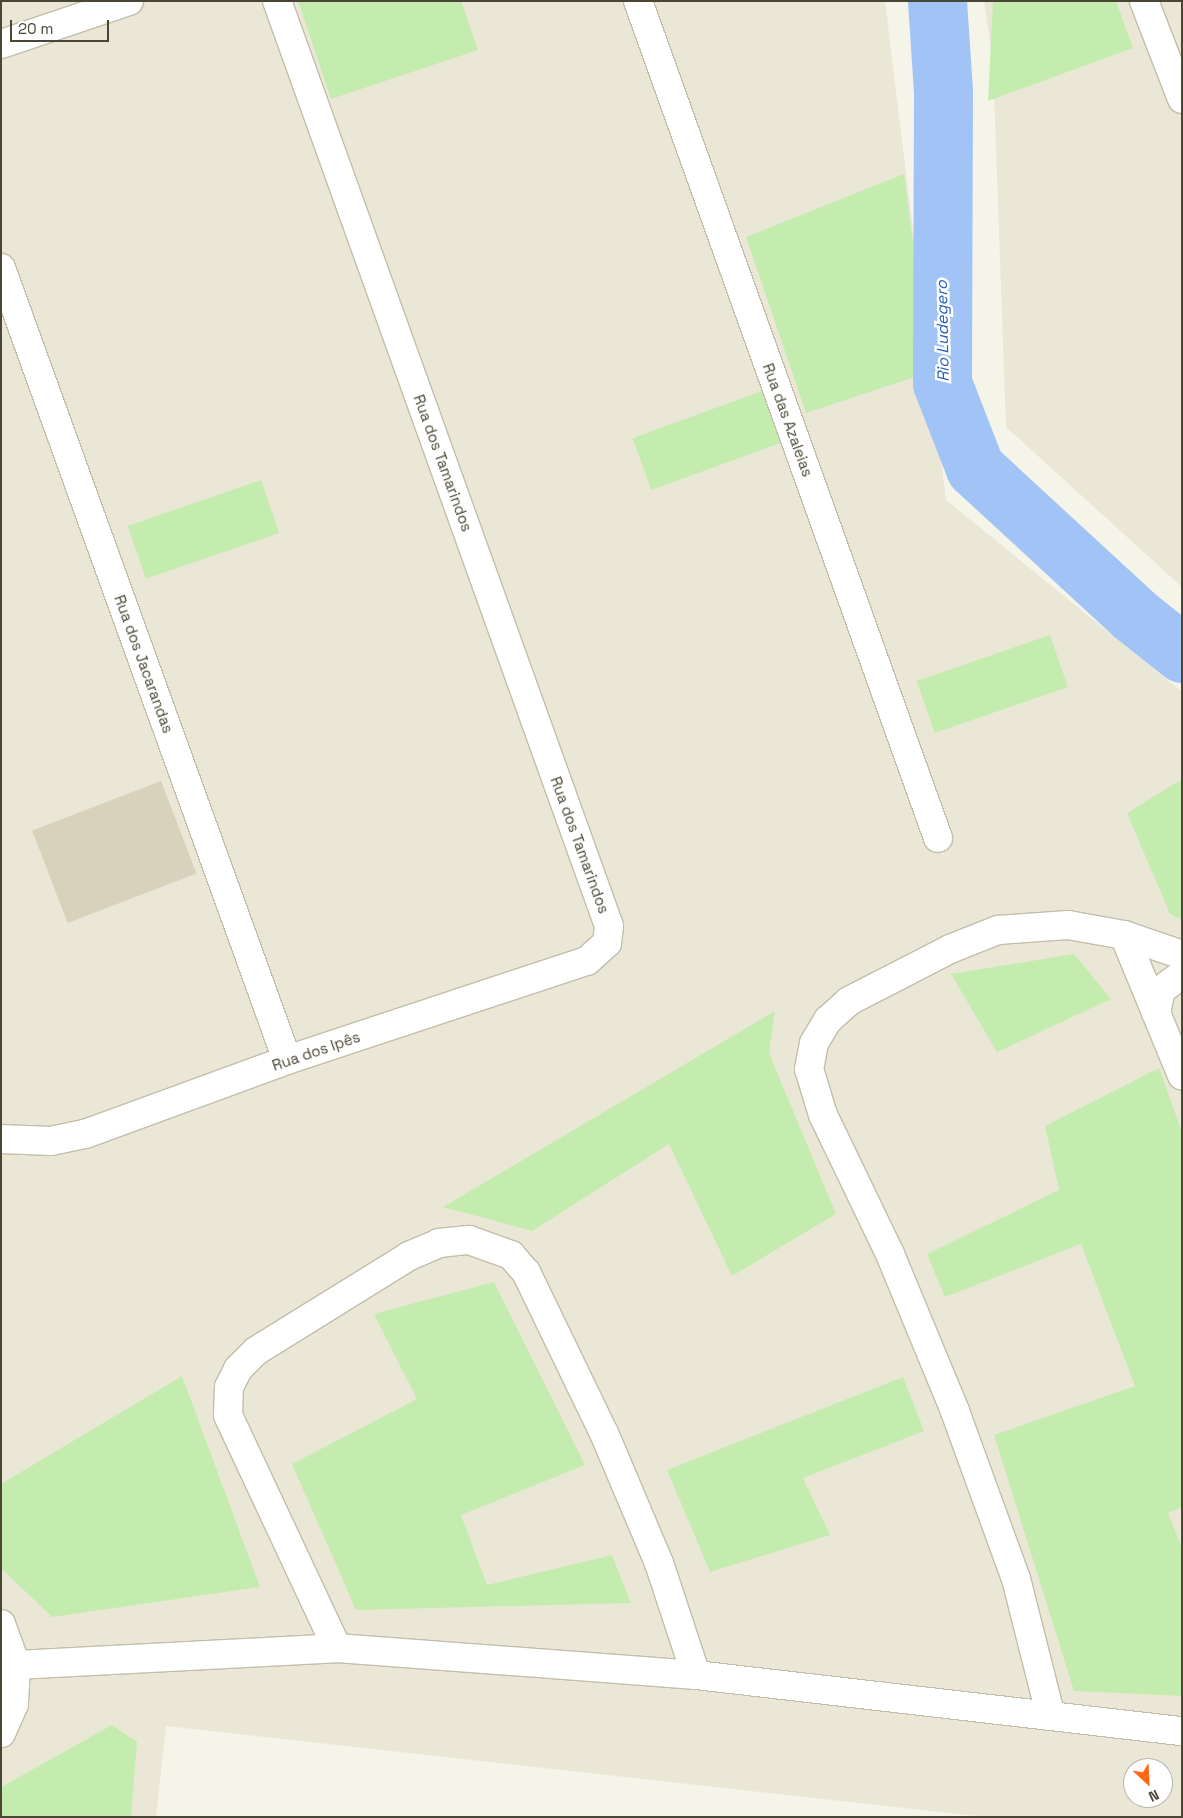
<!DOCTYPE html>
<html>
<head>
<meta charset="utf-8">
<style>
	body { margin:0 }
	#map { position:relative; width:1183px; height:1818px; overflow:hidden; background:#f5f4e9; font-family:"Space Grotesk",sans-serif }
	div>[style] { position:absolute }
	.residential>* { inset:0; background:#eae7d6 }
	.green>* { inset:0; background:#c5ecaf; transform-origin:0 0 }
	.river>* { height:59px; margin:-29.5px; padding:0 29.5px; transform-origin:29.5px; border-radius:29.5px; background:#a2c3f5 }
	.building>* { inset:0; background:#d8d2bd; transform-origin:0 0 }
	.roads { filter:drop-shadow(1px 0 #c2beaa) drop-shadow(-1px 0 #c2beaa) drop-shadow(0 1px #c2beaa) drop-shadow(0 -1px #c2beaa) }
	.minor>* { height:28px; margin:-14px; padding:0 14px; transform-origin:14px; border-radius:14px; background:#fff }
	span { translate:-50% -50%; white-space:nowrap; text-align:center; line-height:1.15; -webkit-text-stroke:5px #fff; paint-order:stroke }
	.street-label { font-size:15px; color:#4a4636 }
	.water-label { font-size:16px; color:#2861bd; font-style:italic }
	.frame { position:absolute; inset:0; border:2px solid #4a4636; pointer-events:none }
	.north { position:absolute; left:1123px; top:1758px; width:50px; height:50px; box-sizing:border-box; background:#fff; border:1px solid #b7b5af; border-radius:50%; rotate:155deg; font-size:14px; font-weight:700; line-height:20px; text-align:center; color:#4a4636 }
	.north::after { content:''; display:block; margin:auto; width:18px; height:22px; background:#ff6716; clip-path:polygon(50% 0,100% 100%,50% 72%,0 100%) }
	.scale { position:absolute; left:10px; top:20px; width:99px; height:22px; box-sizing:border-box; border:2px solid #4a4636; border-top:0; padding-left:6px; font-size:15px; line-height:18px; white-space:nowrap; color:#4a4636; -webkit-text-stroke:4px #fff; paint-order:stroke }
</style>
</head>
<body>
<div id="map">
	<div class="residential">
		<i style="clip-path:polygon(evenodd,1px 1px,885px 1px,946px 500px,1182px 692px,1182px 1817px,985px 1817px,166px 1726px,156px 1817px,1px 1817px,1px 1px,1133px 1768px,1163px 1768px,1163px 1798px,1133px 1798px,1133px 1768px)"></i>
		<i style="clip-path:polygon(984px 1px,1182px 1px,1182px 587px,1006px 427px,993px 63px)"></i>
	</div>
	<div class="green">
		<i style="clip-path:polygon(298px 1px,461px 1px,478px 50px,331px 99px)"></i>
		<i style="clip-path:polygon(993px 1px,1116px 1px,1133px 48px,988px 101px)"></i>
		<i style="clip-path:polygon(904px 174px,930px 372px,806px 413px,746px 237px)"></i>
		<i style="left:765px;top:390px;width:55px;height:141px;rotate:70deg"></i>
		<i style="left:261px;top:480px;width:56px;height:141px;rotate:71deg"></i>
		<i style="left:1050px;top:635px;width:55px;height:141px;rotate:71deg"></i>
		<i style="clip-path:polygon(1182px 779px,1182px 920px,1170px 914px,1127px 813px)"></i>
		<i style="clip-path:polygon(1074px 954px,1111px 999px,997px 1052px,951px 974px)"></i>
		<i style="clip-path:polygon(775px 1011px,769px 1053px,836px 1214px,732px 1276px,669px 1144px,532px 1231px,443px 1207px)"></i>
		<i style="clip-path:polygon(1159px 1068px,1182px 1132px,1182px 1507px,1168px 1513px,1182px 1548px,1182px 1696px,1074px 1691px,994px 1435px,1135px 1386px,1081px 1244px,945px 1297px,927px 1254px,1059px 1190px,1045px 1126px)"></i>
		<i style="clip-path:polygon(494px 1282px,585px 1465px,461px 1515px,487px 1585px,612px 1555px,631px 1603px,356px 1610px,292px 1464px,417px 1399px,374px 1314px)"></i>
		<i style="clip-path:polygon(182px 1376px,260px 1587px,52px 1617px,1px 1568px,1px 1484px)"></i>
		<i style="clip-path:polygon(903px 1377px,924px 1431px,803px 1478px,830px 1535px,710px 1572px,667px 1470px)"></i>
		<i style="clip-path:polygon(112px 1725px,137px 1742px,131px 1817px,1px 1817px,1px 1787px)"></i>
	</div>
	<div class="river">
		<i style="left:937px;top:1px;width:91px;rotate:86.2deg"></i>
		<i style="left:943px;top:92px;width:291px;rotate:90.2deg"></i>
		<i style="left:942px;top:383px;width:91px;rotate:68.8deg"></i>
		<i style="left:975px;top:468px;width:215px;rotate:42.7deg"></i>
		<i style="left:1133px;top:614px;width:63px;rotate:38.5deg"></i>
	</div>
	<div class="building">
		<i style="left:161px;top:781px;width:99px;height:138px;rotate:69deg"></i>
	</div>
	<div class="roads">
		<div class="minor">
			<i style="left:638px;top:1px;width:889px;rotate:70.28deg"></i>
			<i style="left:1144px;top:1px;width:105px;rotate:68.8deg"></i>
			<i style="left:1px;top:44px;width:135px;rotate:-18.6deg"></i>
			<i style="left:1px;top:268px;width:842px;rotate:70.14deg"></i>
			<i style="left:1124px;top:935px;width:152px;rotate:67.6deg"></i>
			<i style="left:1156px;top:1013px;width:24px;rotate:-78deg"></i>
			<i style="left:1161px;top:990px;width:26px;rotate:-37deg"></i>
			<i style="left:1px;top:1139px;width:50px;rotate:2.3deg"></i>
			<i style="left:51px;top:1141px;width:35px;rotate:-12deg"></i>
			<i style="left:85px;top:1134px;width:215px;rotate:-20.1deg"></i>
			<i style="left:287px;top:1060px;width:316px;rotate:-18.3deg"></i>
			<i style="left:587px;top:961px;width:27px;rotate:-42deg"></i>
			<i style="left:607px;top:943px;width:17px;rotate:-83deg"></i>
			<i style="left:609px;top:926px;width:983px;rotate:-109.74deg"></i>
			<i style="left:1px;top:1624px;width:44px;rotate:69.9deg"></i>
			<i style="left:16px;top:1665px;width:39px;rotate:93deg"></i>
			<i style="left:14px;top:1704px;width:32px;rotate:114deg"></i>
			<i style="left:337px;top:1648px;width:257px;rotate:-115.1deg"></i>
			<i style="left:228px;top:1415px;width:28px;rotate:-88deg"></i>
			<i style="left:229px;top:1387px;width:20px;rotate:-63deg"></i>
			<i style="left:238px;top:1369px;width:25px;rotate:-45deg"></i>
			<i style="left:256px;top:1351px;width:180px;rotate:-31.8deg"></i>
			<i style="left:409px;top:1256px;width:33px;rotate:-23deg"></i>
			<i style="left:439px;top:1243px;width:30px;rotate:-6deg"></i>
			<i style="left:469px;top:1240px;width:45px;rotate:19.7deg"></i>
			<i style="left:511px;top:1255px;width:23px;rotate:49deg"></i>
			<i style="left:526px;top:1272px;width:179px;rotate:64.2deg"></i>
			<i style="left:604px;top:1433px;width:141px;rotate:67.1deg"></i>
			<i style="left:659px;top:1563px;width:118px;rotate:71.7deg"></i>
			<i style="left:16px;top:1665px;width:321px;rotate:-3deg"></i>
			<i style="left:337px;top:1648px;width:360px;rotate:4.3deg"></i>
			<i style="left:696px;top:1675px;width:489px;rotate:6.6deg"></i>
			<i style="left:1050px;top:1713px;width:138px;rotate:-104.2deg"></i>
			<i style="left:1016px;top:1579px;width:179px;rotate:-110deg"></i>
			<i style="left:955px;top:1411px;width:170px;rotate:-112.5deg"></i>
			<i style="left:890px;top:1254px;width:154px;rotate:-115.7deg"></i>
			<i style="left:823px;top:1115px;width:48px;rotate:-106.9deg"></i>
			<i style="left:809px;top:1069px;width:26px;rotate:-79deg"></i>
			<i style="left:814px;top:1043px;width:27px;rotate:-59deg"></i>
			<i style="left:828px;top:1020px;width:28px;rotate:-42deg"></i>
			<i style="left:849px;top:1001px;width:114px;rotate:-27.2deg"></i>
			<i style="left:950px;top:949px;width:52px;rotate:-21.6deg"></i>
			<i style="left:998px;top:930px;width:70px;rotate:-4.1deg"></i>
			<i style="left:1068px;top:925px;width:57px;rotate:10.1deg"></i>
			<i style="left:1124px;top:935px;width:61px;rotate:19deg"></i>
		</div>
	</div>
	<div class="street-label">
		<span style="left:788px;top:420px;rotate:70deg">Rua das Azaleias</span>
		<span style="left:443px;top:463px;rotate:70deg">Rua dos Tamarindos</span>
		<span style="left:144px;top:664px;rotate:70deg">Rua dos Jacarandas</span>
		<span style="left:580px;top:845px;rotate:70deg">Rua dos Tamarindos</span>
		<span style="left:316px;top:1051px;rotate:-19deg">Rua dos Ipês</span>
	</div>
	<div class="water-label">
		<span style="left:943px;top:331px;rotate:-91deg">Rio Ludegero</span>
	</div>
	<div class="frame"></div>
	<div class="north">N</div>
	<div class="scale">20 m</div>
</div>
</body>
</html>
